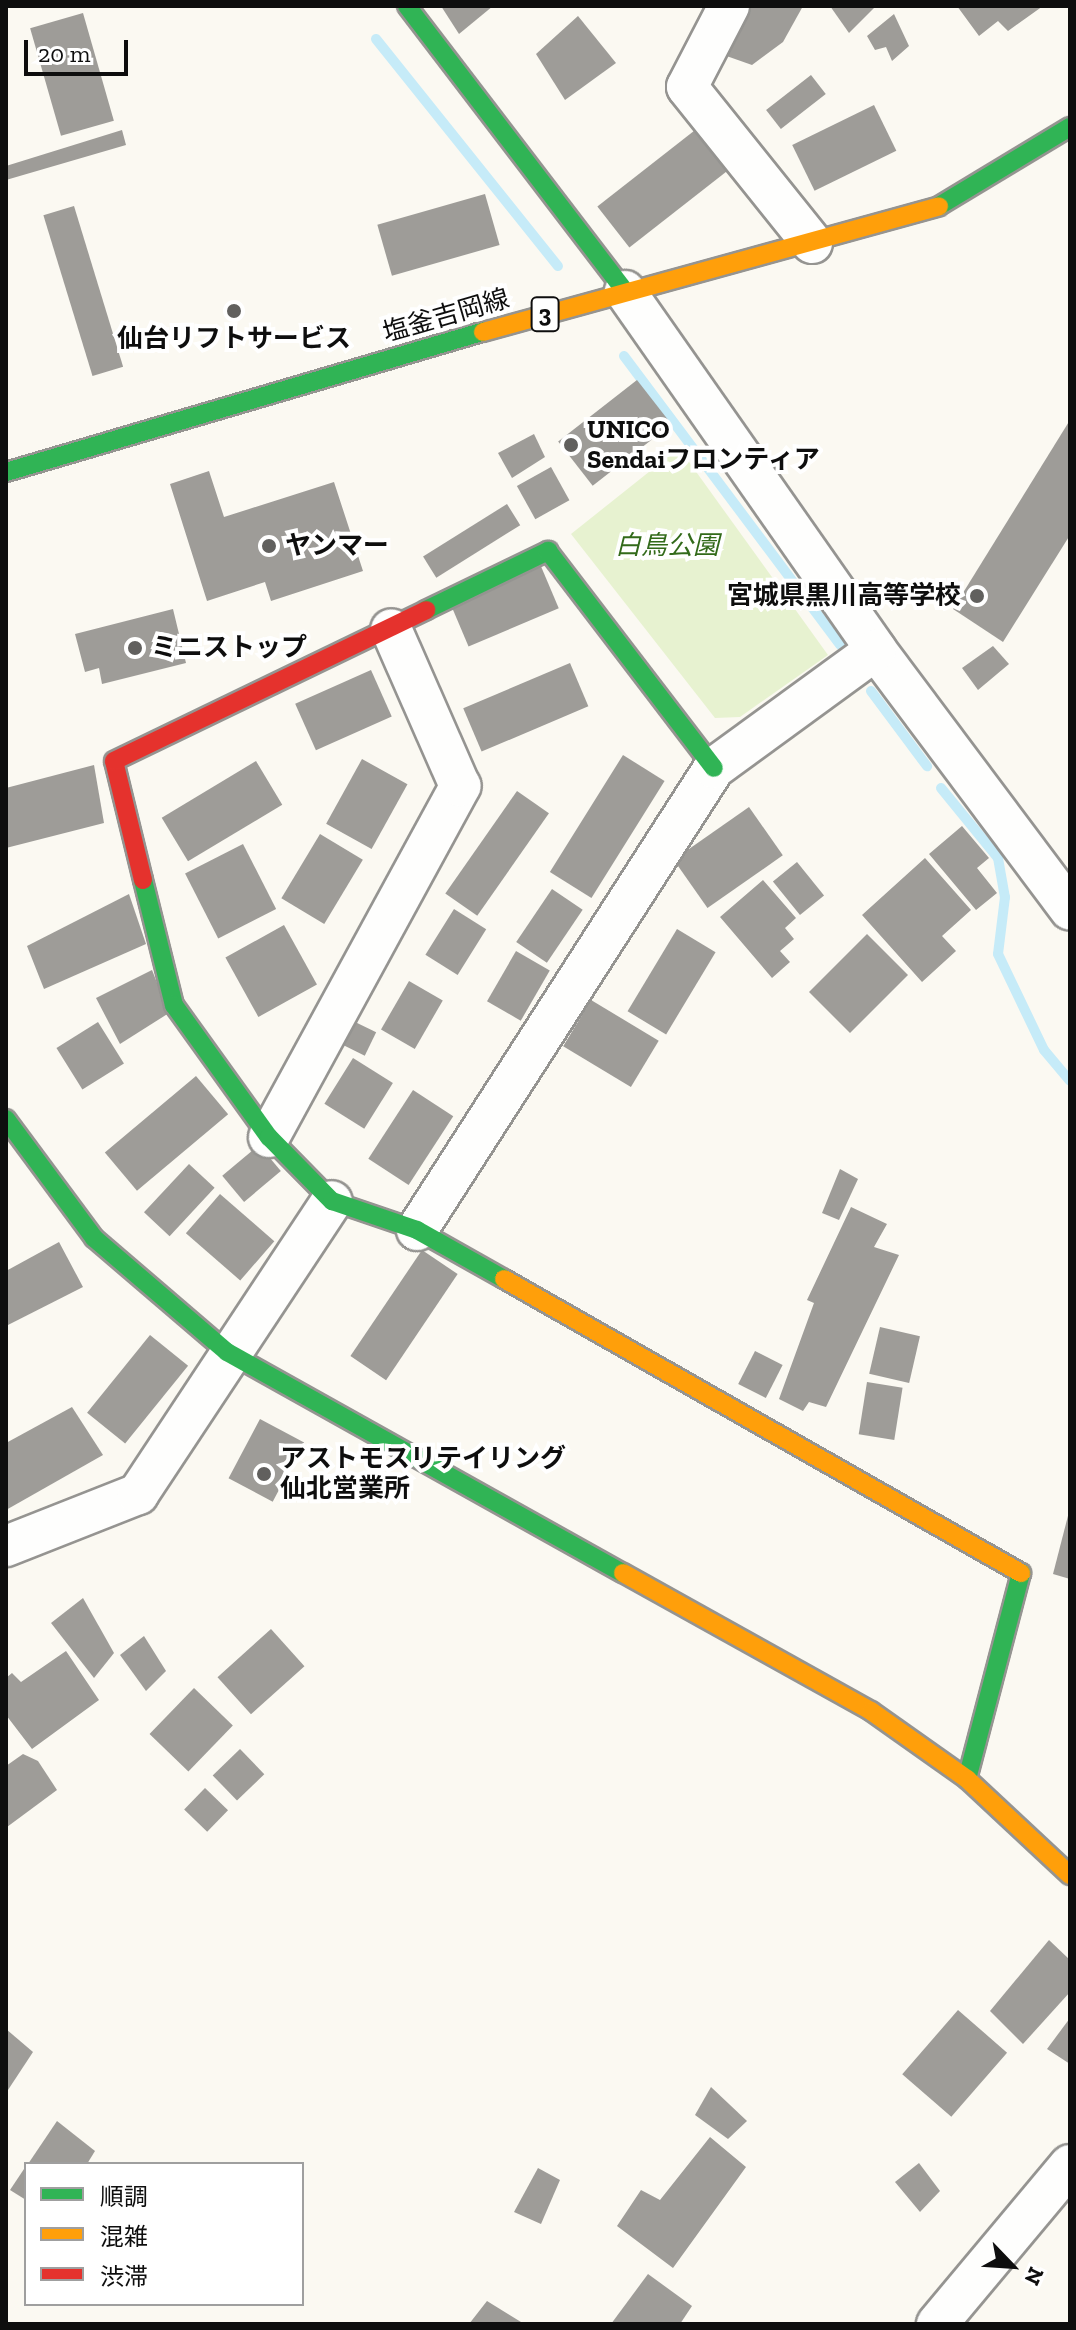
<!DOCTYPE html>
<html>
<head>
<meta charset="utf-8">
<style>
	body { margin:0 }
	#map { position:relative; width:1076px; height:2330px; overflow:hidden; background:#fbf9f2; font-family:"Zilla Slab","Noto Sans JP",serif }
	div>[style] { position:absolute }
	.green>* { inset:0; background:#e7f2d0 }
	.stream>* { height:10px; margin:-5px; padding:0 5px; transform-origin:5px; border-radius:5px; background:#c6ebf8 }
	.building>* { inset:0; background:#9e9c98; transform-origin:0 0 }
	.roads { filter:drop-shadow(2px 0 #959491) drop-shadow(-2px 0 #959491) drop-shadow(0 2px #959491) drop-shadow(0 -2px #959491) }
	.street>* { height:40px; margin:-20px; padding:0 20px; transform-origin:20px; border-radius:20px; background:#fefefd }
	.fast>* { height:18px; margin:-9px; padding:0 9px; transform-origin:9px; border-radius:9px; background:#30b455 }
	.slow>* { height:18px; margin:-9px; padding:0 9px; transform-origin:9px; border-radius:9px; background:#ff9f0a }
	.jam>* { height:18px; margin:-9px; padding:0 9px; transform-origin:9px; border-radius:9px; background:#e5322d }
	.dots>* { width:22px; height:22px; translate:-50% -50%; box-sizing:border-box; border:4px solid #fff; border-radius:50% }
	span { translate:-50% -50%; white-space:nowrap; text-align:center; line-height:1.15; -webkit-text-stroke:8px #fff; paint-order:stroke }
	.shield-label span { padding:2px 6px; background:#fff; border:2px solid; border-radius:6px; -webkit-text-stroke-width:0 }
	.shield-label { font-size:24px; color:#0e0e0e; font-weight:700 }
	.street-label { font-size:26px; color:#0e0e0e }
	.poi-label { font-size:26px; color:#0e0e0e; font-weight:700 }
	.left { translate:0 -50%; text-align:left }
	.right { translate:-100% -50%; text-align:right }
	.park-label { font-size:26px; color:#326a1a; font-style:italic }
	.frame { position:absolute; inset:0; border:8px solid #0e0e0e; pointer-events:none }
	.legend { position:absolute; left:24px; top:2162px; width:280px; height:144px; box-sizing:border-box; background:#fff; border:2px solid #9f9f9f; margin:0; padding:10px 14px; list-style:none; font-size:24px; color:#0e0e0e }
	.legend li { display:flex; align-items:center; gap:16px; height:40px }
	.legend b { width:40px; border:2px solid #9f9f9f }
	.north { position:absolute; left:972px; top:2226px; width:80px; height:80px; -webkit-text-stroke:6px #fff; paint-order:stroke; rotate:115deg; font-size:22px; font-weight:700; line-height:32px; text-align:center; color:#0e0e0e }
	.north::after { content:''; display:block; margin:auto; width:28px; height:36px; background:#0e0e0e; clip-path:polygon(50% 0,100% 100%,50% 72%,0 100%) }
	.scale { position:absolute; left:24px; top:40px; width:104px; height:36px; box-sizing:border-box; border:4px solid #0e0e0e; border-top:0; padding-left:10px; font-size:24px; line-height:28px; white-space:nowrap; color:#0e0e0e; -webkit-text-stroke:6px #fff; paint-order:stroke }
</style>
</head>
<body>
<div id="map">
	<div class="green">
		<i style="clip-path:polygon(679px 448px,828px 655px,740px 717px,715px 718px,571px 534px)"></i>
	</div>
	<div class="stream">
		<i style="left:376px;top:39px;width:291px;rotate:51.3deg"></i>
		<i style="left:624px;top:356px;width:361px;rotate:53.2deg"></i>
		<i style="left:871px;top:691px;width:94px;rotate:53.3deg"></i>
		<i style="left:941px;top:788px;width:90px;rotate:50.8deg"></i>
		<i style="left:998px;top:858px;width:40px;rotate:80deg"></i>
		<i style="left:1005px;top:897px;width:57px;rotate:97deg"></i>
		<i style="left:998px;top:954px;width:106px;rotate:64.4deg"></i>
		<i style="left:1044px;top:1050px;width:40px;rotate:50deg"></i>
	</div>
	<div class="building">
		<i style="clip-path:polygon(441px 6px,493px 6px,459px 34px)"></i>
		<i style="clip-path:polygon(742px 6px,803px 6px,783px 42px,752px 65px,718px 53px)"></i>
		<i style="clip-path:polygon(830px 6px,876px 6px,849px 33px)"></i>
		<i style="clip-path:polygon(957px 6px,1043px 6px,1008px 31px,998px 21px,979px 36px)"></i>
		<i style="left:83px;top:13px;width:112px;height:55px;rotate:74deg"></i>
		<i style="clip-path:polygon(894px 14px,909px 46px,892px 61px,886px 47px,875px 50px,867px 36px)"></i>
		<i style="clip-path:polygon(578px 16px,616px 63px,565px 100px,536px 54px)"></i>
		<i style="left:811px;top:75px;width:24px;height:57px;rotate:52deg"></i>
		<i style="left:874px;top:105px;width:51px;height:91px;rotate:64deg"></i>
		<i style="left:699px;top:127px;width:52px;height:129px;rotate:52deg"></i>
		<i style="clip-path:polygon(122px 130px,126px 145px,6px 180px,6px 166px)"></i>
		<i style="left:485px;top:194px;width:53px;height:112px;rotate:74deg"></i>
		<i style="left:74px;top:206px;width:168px;height:32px;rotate:73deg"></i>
		<i style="left:637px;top:380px;width:56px;height:100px;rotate:52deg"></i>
		<i style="clip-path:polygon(1070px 420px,1070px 535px,1003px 642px,953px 609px)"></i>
		<i style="clip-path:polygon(534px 434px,545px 457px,512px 478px,498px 453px)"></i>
		<i style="left:551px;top:467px;width:38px;height:39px;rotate:61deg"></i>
		<i style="clip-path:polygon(209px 471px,224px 517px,334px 482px,363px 571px,271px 601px,265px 582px,207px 601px,170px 484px)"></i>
		<i style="left:507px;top:504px;width:25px;height:99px;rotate:58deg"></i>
		<i style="left:540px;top:564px;width:48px;height:98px;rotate:67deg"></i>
		<i style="clip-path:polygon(173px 609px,186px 663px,102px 684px,99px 668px,85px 672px,75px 634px)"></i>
		<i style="clip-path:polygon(993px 646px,1009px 664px,978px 690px,962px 668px)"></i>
		<i style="left:570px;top:663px;width:47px;height:116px;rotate:67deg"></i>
		<i style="left:371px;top:670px;width:51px;height:83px;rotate:66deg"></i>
		<i style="left:623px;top:755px;width:49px;height:138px;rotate:32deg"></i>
		<i style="left:362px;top:759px;width:52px;height:74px;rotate:29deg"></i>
		<i style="left:256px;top:761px;width:51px;height:110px;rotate:59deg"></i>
		<i style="clip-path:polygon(94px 765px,104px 823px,6px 848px,6px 788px)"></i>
		<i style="left:517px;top:791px;width:39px;height:125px;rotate:35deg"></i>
		<i style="left:749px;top:807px;width:59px;height:92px;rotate:55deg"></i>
		<i style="clip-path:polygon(962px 826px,989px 858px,977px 868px,997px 893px,976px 910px,929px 854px)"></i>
		<i style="left:320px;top:834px;width:50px;height:75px;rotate:31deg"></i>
		<i style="left:243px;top:844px;width:73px;height:65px;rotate:63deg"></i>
		<i style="clip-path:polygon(925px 858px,971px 910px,942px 936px,956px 951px,922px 982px,862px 915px)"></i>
		<i style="left:797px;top:862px;width:43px;height:31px;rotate:51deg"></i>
		<i style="clip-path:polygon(763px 880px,796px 918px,785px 928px,794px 939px,780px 951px,790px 962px,772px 978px,720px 917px)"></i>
		<i style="left:552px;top:889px;width:37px;height:64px;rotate:34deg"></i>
		<i style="clip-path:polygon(129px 894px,146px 944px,44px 989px,27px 946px)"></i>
		<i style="left:454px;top:909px;width:38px;height:54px;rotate:32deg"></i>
		<i style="left:284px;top:925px;width:68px;height:67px;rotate:61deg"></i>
		<i style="left:677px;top:929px;width:45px;height:96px;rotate:31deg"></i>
		<i style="left:867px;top:934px;width:58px;height:82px;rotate:45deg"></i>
		<i style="left:516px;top:951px;width:39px;height:58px;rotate:30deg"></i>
		<i style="clip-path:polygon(152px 970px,169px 1013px,120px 1044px,96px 998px)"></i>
		<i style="left:409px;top:981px;width:39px;height:56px;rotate:30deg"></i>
		<i style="left:591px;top:1000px;width:79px;height:54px;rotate:31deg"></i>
		<i style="left:351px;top:1020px;width:28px;height:26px;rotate:26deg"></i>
		<i style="left:98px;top:1022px;width:49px;height:49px;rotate:58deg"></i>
		<i style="left:353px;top:1058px;width:47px;height:54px;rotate:32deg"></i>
		<i style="left:196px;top:1076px;width:50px;height:119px;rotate:50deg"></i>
		<i style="left:413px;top:1090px;width:48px;height:82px;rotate:33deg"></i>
		<i style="left:259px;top:1145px;width:34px;height:48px;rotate:50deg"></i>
		<i style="left:189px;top:1164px;width:35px;height:66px;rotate:43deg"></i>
		<i style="clip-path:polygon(840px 1169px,858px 1179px,839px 1220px,822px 1213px)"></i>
		<i style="left:220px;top:1194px;width:72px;height:52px;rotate:41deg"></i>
		<i style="clip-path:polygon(851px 1207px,887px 1224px,874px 1247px,899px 1255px,826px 1407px,809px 1402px,803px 1411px,779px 1399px,814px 1303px,807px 1300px)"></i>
		<i style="clip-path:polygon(59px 1242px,83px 1287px,6px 1326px,6px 1271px)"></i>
		<i style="left:422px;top:1250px;width:43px;height:128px;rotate:34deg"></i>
		<i style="left:880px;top:1327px;width:41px;height:48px;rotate:13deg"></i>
		<i style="left:150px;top:1335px;width:49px;height:100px;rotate:39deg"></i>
		<i style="left:755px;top:1351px;width:31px;height:37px;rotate:27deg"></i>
		<i style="left:867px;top:1382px;width:36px;height:53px;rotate:9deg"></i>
		<i style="clip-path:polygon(72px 1407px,103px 1455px,6px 1510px,6px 1443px)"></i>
		<i style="left:260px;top:1419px;width:50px;height:67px;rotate:28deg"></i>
		<i style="clip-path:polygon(1070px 1508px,1070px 1579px,1053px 1574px)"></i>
		<i style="clip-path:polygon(83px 1598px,114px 1653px,94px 1678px,51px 1623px)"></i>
		<i style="left:271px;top:1629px;width:50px;height:72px;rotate:48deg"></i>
		<i style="clip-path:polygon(144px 1636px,166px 1671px,146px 1691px,120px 1655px)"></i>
		<i style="clip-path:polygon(66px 1651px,99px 1700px,32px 1749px,6px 1715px,6px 1678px,12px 1673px,21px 1682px)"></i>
		<i style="left:194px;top:1688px;width:54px;height:64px;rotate:44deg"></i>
		<i style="left:240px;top:1749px;width:35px;height:38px;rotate:46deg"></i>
		<i style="clip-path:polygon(23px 1754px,38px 1761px,57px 1790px,7px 1827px,6px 1766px)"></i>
		<i style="left:205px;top:1788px;width:32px;height:30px;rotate:44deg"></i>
		<i style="clip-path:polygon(1049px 1940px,1070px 1960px,1070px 1992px,1023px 2044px,990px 2011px)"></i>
		<i style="left:958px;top:2010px;width:65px;height:85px;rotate:41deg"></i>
		<i style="clip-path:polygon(1070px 2018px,1070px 2064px,1047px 2049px)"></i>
		<i style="clip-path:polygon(6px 2029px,33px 2052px,6px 2093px)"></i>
		<i style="clip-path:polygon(711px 2087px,747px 2121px,728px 2139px,695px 2115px)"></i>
		<i style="clip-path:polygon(57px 2121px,95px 2151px,87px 2164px,28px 2164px)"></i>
		<i style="clip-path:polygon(710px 2137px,746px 2167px,673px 2268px,617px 2226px,641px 2190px,660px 2200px)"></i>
		<i style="clip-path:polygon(919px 2163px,940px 2191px,920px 2212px,895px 2182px)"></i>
		<i style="clip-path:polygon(26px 2166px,26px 2200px,10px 2190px)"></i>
		<i style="clip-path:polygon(538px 2168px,560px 2180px,541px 2224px,514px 2212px)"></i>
		<i style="clip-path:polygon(648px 2274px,692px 2306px,680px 2324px,611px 2324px)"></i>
		<i style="clip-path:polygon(487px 2301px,521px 2322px,520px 2324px,469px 2324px)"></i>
	</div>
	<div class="roads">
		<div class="street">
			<i style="left:729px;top:6px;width:91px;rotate:117.4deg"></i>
			<i style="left:687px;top:87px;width:200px;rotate:51.3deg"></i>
			<i style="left:625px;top:291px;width:438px;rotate:55deg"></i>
			<i style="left:876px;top:650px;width:324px;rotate:53.2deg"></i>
			<i style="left:269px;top:1137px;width:400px;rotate:-61.4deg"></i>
			<i style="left:460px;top:786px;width:171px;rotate:-113.7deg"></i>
			<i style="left:417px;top:1230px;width:549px;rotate:-57.26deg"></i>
			<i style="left:714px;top:768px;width:200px;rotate:-36.1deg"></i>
			<i style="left:6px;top:1546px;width:142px;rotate:-21.5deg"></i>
			<i style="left:138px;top:1494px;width:351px;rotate:-56.5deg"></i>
			<i style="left:937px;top:2324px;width:207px;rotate:-50.1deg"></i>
		</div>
		<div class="fast">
			<i style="left:407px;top:6px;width:359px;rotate:52.6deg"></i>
			<i style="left:939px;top:206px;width:153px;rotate:-31.1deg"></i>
			<i style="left:6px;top:472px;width:497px;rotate:-16.4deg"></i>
			<i style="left:426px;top:610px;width:136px;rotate:-25.8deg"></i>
			<i style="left:548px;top:551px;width:273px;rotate:52.6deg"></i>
			<i style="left:143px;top:880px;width:129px;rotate:76.1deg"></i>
			<i style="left:174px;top:1005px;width:163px;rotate:54.3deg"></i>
			<i style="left:269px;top:1137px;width:90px;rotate:45.5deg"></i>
			<i style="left:332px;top:1201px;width:90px;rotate:18.8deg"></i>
			<i style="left:417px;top:1230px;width:100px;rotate:29.4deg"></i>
			<i style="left:6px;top:1119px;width:148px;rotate:53.5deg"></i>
			<i style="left:94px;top:1238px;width:175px;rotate:40.6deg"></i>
			<i style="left:227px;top:1352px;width:453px;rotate:29.2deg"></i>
			<i style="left:967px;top:1779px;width:213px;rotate:-75.3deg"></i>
		</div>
		<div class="slow">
			<i style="left:483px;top:332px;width:473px;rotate:-15.4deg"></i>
			<i style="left:504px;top:1279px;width:595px;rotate:29.63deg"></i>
			<i style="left:623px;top:1573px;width:284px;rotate:29.1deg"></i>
			<i style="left:871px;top:1711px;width:118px;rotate:35.3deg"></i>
			<i style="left:967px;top:1779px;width:141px;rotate:43deg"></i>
		</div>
		<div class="jam">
			<i style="left:143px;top:880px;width:122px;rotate:-103.7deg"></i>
			<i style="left:114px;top:761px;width:347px;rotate:-25.8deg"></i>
		</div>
	</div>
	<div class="dots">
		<i style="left:234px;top:311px;background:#61605e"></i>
		<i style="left:571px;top:445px;background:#61605e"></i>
		<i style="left:269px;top:546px;background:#61605e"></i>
		<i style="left:977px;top:596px;background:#61605e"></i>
		<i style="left:135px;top:648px;background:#61605e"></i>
		<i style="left:264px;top:1474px;background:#61605e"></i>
	</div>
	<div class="shield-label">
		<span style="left:545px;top:314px">3</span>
	</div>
	<div class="street-label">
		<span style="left:446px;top:316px;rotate:-16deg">塩釜吉岡線</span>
	</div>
	<div class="poi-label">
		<span style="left:234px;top:339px">仙台リフトサービス</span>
		<span class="left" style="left:587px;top:445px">UNICO<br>Sendaiフロンティア</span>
		<span class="left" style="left:285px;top:546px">ヤンマー</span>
		<span class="right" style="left:961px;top:596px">宮城県黒川高等学校</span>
		<span class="left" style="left:151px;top:648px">ミニストップ</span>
		<span class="left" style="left:280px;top:1474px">アストモスリテイリング<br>仙北営業所</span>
	</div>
	<div class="park-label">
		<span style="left:667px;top:546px">白鳥公園</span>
	</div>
	<div class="frame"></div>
	<ul class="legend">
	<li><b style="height:10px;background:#30b455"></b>順調</li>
	<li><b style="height:10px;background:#ff9f0a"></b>混雑</li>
	<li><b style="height:10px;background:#e5322d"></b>渋滞</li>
	</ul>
	<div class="north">N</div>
	<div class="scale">20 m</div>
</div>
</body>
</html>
